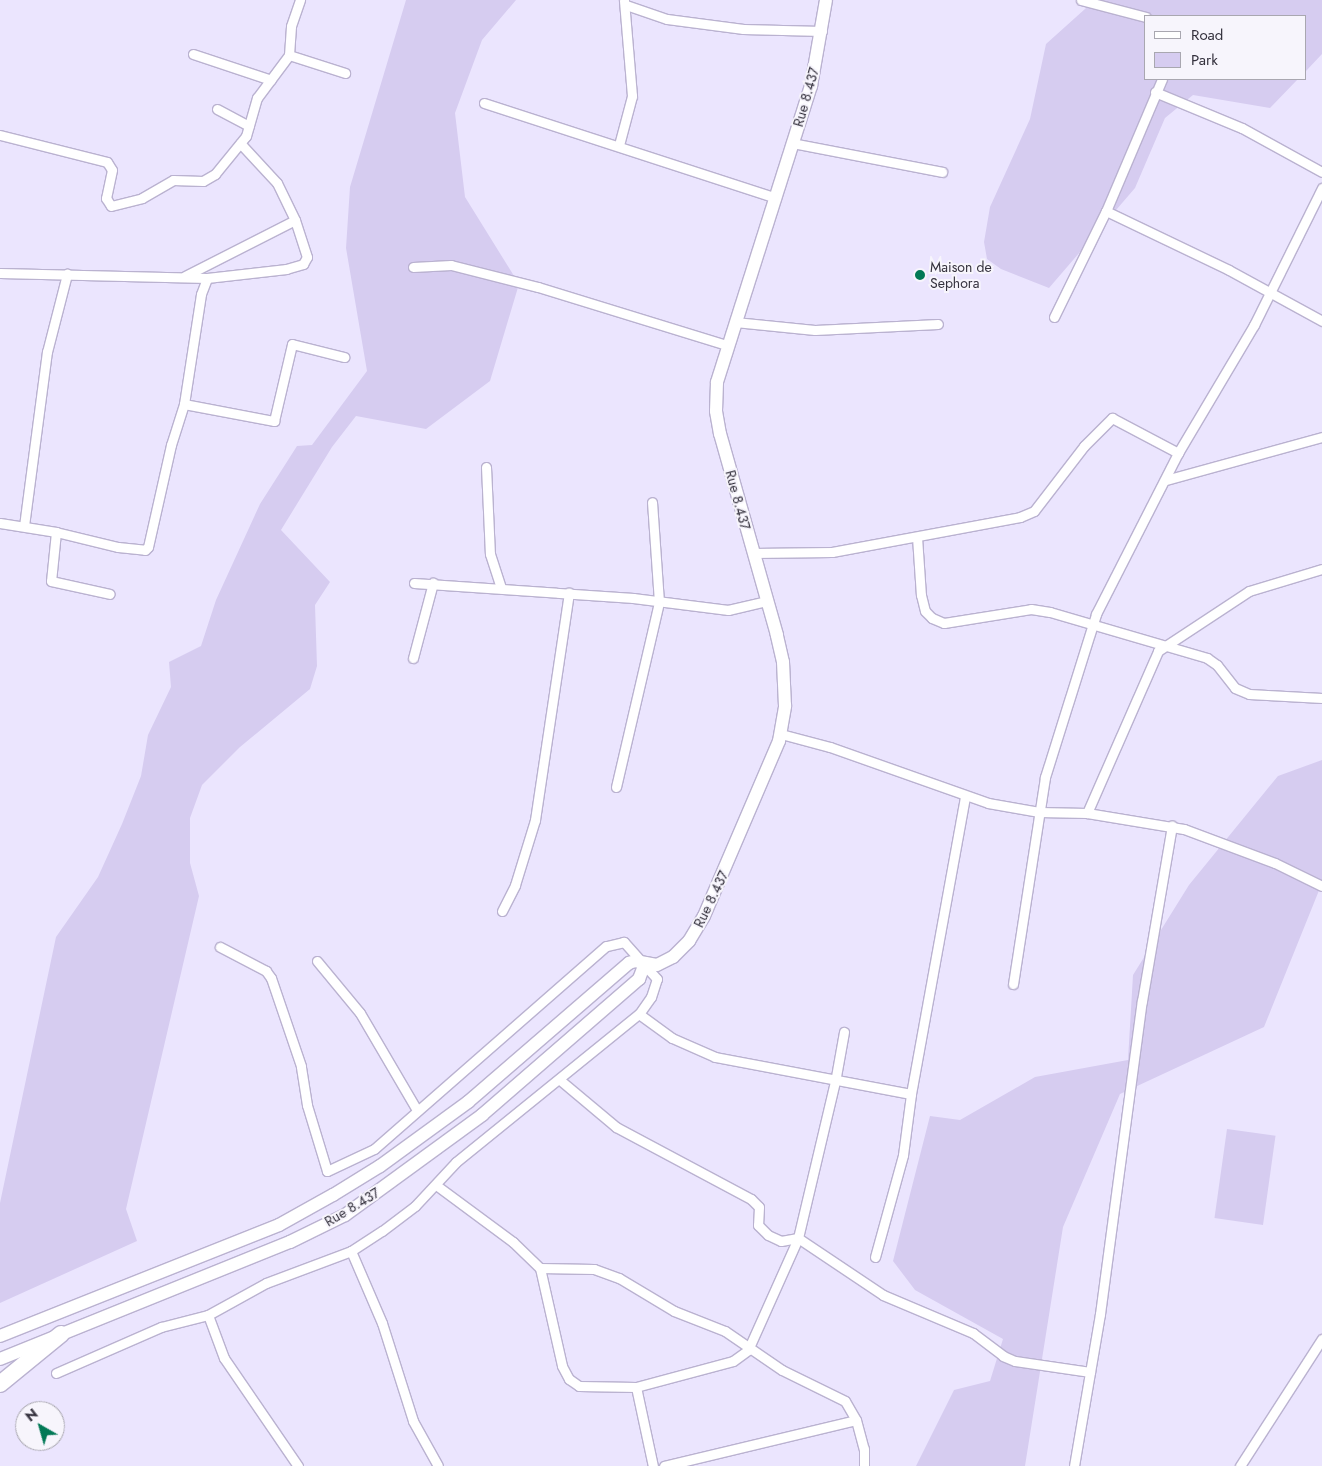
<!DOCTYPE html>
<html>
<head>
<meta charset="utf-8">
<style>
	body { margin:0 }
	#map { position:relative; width:1322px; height:1466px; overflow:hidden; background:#ebe5fe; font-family:Jost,sans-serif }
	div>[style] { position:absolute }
	.green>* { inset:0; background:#d6ccf0; transform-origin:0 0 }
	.roads { filter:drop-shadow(1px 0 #bab2d0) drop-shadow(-1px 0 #bab2d0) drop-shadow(0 1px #bab2d0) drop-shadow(0 -1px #bab2d0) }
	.minor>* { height:9px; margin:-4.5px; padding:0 4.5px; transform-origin:4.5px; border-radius:4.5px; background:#fff }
	.secondary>* { height:12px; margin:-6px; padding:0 6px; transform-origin:6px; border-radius:6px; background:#fff }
	.motorway>* { height:16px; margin:-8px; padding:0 8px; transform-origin:8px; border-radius:8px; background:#fff }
	.dots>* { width:14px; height:14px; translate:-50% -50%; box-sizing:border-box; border:2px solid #f7f5fc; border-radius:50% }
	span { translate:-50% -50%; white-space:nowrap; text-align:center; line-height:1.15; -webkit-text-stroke:4px #f7f5fc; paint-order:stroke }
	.street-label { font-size:14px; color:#34313d }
	.poi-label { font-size:14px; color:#34313d }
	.left { translate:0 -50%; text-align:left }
	.legend { position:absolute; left:1144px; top:15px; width:162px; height:65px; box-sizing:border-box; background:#f7f5fc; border:1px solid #a9a7b0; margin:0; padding:6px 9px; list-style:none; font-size:15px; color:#34313d }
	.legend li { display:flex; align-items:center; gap:10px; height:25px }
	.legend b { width:25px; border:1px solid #a9a7b0 }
	.north { position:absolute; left:15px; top:1401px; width:50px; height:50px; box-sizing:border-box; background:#f7f5fc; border:1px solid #a9a7b0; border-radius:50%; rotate:322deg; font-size:14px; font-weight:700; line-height:20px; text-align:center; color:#34313d }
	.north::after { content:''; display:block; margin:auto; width:18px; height:22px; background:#027956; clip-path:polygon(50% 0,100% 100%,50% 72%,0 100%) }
</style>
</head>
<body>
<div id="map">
	<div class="green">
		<i style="clip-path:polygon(406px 0,516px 0,482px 40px,455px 113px,465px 197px,519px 284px,490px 381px,426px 429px,356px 416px,332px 447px,281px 530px,330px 582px,315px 605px,317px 666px,310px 689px,240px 747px,202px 785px,190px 818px,190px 863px,199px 896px,126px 1209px,137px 1241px,0 1303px,0 1203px,56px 937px,98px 877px,122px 824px,141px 776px,148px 735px,171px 687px,169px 662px,201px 646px,216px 600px,260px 504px,297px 446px,312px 445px,367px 371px,346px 248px,350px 187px)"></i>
		<i style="clip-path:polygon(1095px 0,1322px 0,1322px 54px,1306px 71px,1306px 16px,1146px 16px,1146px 79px,1298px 79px,1270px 108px,1193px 95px,1165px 118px,1135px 188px,1049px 288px,1001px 269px,987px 259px,984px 242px,990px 207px,1030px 119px,1046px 44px)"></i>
		<i style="clip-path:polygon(1322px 760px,1322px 883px,1264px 1027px,1120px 1094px,1063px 1227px,1025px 1466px,916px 1466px,954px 1390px,990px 1381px,1003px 1339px,915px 1290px,893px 1261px,930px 1116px,960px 1120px,1035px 1077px,1128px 1060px,1133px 975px,1189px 885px,1278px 776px)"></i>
		<i style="left:1227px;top:1129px;width:49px;height:90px;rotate:8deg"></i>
	</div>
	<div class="roads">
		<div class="minor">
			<i style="left:1081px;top:0;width:67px;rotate:14.7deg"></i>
			<i style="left:626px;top:5px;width:43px;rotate:18.9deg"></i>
			<i style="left:667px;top:19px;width:77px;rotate:7.5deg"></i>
			<i style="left:743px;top:29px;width:79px;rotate:1.5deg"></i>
			<i style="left:193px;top:54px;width:82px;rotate:18.4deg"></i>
			<i style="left:289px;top:55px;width:59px;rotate:17.8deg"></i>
			<i style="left:1155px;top:92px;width:94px;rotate:22.5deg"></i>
			<i style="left:1242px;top:128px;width:91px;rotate:28.8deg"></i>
			<i style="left:484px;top:103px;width:307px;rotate:18deg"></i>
			<i style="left:217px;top:109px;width:36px;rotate:28deg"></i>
			<i style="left:0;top:135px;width:110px;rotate:14.2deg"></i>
			<i style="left:107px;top:162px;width:9px;rotate:58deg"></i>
			<i style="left:112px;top:170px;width:29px;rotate:102deg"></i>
			<i style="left:106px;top:198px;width:9px;rotate:58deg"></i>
			<i style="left:111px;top:206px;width:32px;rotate:-14deg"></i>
			<i style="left:142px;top:198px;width:36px;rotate:-30deg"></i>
			<i style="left:173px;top:180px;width:30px;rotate:2deg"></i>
			<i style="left:203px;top:181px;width:14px;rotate:-30deg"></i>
			<i style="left:215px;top:174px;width:49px;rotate:-50.8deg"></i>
			<i style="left:246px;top:136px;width:40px;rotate:-74deg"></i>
			<i style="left:257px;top:98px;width:54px;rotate:-53.3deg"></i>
			<i style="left:289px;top:55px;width:29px;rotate:-86deg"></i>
			<i style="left:291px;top:26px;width:28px;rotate:-71deg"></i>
			<i style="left:792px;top:143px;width:153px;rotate:10.9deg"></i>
			<i style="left:619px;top:145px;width:51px;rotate:-75.1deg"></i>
			<i style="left:632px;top:96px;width:96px;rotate:-94.8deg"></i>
			<i style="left:1106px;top:211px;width:136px;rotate:25.6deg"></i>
			<i style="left:1229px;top:270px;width:106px;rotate:28.7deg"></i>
			<i style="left:413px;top:267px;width:38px;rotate:-3deg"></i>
			<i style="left:451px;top:265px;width:90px;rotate:14.2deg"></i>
			<i style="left:538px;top:287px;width:198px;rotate:17.1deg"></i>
			<i style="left:0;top:273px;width:207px;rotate:1.4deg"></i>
			<i style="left:207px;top:278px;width:80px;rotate:-6.5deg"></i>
			<i style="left:286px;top:269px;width:18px;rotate:-16deg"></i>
			<i style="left:303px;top:264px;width:8px;rotate:-60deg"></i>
			<i style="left:307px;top:257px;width:39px;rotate:-108deg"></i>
			<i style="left:185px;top:276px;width:123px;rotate:-27deg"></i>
			<i style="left:295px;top:220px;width:41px;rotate:-115.9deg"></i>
			<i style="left:277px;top:183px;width:54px;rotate:-132.8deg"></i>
			<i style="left:1054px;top:317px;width:118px;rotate:-63.9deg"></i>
			<i style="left:1106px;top:211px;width:143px;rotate:-67deg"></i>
			<i style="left:735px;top:322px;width:80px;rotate:5.7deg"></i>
			<i style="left:815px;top:330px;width:123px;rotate:-2.8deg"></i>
			<i style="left:184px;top:404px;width:92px;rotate:10.7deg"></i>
			<i style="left:274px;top:421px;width:79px;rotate:-76.8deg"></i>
			<i style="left:292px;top:344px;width:54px;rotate:14deg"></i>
			<i style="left:486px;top:467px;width:87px;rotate:87.4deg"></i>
			<i style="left:490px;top:554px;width:36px;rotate:72deg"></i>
			<i style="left:1166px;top:480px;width:162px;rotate:-15.4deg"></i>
			<i style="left:0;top:523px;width:57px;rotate:9.1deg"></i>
			<i style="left:56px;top:532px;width:64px;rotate:13.6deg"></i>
			<i style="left:118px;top:547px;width:27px;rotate:6deg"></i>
			<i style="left:145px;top:550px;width:4px;rotate:-45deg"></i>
			<i style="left:148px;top:547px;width:105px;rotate:-77.3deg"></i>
			<i style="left:171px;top:445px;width:43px;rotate:-72.4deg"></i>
			<i style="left:184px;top:404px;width:111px;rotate:-81.2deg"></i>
			<i style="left:201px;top:294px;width:17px;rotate:-69deg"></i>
			<i style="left:24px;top:526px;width:176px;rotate:-82.5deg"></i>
			<i style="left:47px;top:352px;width:81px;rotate:-75.6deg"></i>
			<i style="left:56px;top:532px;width:49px;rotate:95.8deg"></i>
			<i style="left:51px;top:581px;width:60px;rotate:12.4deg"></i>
			<i style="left:917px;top:537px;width:58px;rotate:86.1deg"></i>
			<i style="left:921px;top:595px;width:16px;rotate:76deg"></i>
			<i style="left:925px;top:611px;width:10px;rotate:45deg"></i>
			<i style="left:932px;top:618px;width:13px;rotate:23deg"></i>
			<i style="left:944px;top:623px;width:88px;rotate:-9.1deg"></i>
			<i style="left:1031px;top:609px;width:19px;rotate:9deg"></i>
			<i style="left:1050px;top:612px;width:164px;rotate:16.3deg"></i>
			<i style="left:1207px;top:658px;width:12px;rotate:35deg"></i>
			<i style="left:1217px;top:665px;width:29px;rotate:52deg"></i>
			<i style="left:1235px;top:688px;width:15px;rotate:23deg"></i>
			<i style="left:1249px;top:694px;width:73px;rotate:3.1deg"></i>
			<i style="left:753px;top:553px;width:79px;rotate:-0.7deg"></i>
			<i style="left:832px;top:552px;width:191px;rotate:-10.5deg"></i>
			<i style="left:1020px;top:517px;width:15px;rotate:-23deg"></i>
			<i style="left:1034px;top:511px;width:82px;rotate:-52.4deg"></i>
			<i style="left:1084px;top:446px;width:40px;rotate:-45deg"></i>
			<i style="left:1112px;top:418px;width:75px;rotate:27.9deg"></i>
			<i style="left:414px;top:583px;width:220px;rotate:3.9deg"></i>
			<i style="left:633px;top:598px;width:96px;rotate:7.2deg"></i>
			<i style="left:728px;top:610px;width:39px;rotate:-13deg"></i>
			<i style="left:413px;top:658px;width:78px;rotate:-75.1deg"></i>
			<i style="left:781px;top:734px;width:51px;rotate:14.9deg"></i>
			<i style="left:830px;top:747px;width:168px;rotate:19.5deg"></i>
			<i style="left:988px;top:803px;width:52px;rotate:10deg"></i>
			<i style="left:1039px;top:812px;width:48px;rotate:1.2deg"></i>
			<i style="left:1087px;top:813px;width:98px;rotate:9.4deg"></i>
			<i style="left:1184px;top:829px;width:97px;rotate:20.5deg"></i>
			<i style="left:1275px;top:863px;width:52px;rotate:26.1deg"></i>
			<i style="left:616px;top:787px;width:190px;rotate:-76.9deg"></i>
			<i style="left:659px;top:602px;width:100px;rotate:-94deg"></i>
			<i style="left:1087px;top:813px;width:177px;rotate:-66.3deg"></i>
			<i style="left:1158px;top:651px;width:109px;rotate:-33.4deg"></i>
			<i style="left:1249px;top:591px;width:76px;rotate:-16.8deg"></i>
			<i style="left:502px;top:911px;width:29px;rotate:-63deg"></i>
			<i style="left:515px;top:885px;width:68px;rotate:-72.9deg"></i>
			<i style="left:535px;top:820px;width:230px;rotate:-81.5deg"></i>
			<i style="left:317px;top:961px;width:67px;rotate:50.4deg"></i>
			<i style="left:360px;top:1013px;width:113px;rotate:59.6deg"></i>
			<i style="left:1013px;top:984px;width:209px;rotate:-81.2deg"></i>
			<i style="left:1045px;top:777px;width:171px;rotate:-72.6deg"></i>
			<i style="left:1096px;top:614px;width:181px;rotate:-63deg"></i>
			<i style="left:1178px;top:453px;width:149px;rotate:-59.3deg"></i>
			<i style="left:1254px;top:325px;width:153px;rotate:-63.6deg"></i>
			<i style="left:639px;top:1014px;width:41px;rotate:36deg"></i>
			<i style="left:672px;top:1038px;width:47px;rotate:23.8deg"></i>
			<i style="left:715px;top:1057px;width:199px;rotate:10.7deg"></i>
			<i style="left:560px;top:1080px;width:73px;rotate:40deg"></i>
			<i style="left:616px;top:1127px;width:153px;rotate:28.1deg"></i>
			<i style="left:751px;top:1199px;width:11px;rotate:45deg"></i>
			<i style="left:759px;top:1207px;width:18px;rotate:93deg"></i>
			<i style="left:758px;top:1225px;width:14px;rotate:45deg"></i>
			<i style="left:768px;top:1235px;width:14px;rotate:25deg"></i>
			<i style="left:781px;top:1241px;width:17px;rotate:-10deg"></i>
			<i style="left:798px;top:1238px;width:102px;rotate:33.8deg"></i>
			<i style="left:883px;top:1295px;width:98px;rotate:22.9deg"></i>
			<i style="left:973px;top:1333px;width:38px;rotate:37deg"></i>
			<i style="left:1003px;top:1356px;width:13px;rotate:23deg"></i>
			<i style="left:1015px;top:1361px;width:76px;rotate:8.3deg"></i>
			<i style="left:436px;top:1185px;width:96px;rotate:36.5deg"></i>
			<i style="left:513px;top:1242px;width:37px;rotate:44deg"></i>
			<i style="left:540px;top:1268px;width:100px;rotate:77.3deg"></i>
			<i style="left:562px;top:1366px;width:15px;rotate:62deg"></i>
			<i style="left:569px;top:1379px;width:12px;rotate:35deg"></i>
			<i style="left:579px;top:1386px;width:57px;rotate:1deg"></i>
			<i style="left:636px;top:1387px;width:100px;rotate:-15deg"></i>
			<i style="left:733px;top:1361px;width:19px;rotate:-36deg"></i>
			<i style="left:748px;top:1350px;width:123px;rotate:-65.9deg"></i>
			<i style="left:798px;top:1238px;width:160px;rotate:-76.7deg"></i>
			<i style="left:835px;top:1082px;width:51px;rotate:-79.8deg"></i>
			<i style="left:351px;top:1251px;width:78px;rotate:66.7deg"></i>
			<i style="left:382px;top:1323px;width:103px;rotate:72.4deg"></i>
			<i style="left:413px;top:1421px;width:51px;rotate:60.9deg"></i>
			<i style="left:875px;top:1257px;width:106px;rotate:-74.6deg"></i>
			<i style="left:903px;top:1155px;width:62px;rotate:-82.5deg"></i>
			<i style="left:911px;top:1094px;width:303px;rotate:-79.7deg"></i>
			<i style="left:540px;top:1268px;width:54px;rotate:1.1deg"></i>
			<i style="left:594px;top:1269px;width:27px;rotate:20deg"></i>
			<i style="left:619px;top:1278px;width:64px;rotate:31deg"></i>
			<i style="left:674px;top:1311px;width:55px;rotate:21.4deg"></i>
			<i style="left:725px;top:1331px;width:69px;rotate:34.4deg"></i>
			<i style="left:782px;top:1370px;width:70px;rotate:26.2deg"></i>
			<i style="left:845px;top:1401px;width:22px;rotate:60deg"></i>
			<i style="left:856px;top:1420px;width:30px;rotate:75deg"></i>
			<i style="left:864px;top:1449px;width:17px;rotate:90deg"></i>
			<i style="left:208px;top:1315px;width:46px;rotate:69.6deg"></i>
			<i style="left:224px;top:1358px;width:131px;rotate:55.6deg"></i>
			<i style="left:56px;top:1373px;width:115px;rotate:-23.7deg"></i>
			<i style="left:161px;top:1327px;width:49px;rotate:-14.3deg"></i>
			<i style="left:208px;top:1315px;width:66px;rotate:-28.9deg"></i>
			<i style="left:266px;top:1283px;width:91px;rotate:-20.6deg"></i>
			<i style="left:351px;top:1251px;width:37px;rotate:-33deg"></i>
			<i style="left:382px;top:1231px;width:41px;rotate:-37.1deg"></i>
			<i style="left:415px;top:1206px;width:60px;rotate:-47deg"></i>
			<i style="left:456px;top:1162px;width:235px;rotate:-39deg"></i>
			<i style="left:639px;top:1014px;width:21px;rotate:-55deg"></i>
			<i style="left:651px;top:997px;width:19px;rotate:-72deg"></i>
			<i style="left:657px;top:979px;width:50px;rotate:-131.7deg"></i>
			<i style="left:624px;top:942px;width:18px;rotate:167deg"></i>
			<i style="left:606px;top:946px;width:308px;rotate:138.8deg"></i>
			<i style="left:374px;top:1149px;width:52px;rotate:154.9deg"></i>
			<i style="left:327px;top:1171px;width:69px;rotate:-106.9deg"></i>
			<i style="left:307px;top:1105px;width:39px;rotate:-99deg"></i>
			<i style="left:301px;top:1066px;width:93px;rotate:-108.8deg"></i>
			<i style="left:271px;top:978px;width:9px;rotate:-126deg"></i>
			<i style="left:266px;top:971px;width:52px;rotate:-152.4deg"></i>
			<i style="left:636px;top:1387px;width:81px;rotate:77.9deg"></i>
			<i style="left:664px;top:1466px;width:197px;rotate:-13.5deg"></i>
			<i style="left:1074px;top:1466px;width:154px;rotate:-80.3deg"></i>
			<i style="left:1100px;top:1314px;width:316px;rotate:-82.4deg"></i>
			<i style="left:1142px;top:1001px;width:178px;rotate:-80.3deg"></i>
			<i style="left:1240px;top:1466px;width:151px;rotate:-57.2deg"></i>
		</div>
		<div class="secondary">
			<i style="left:0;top:1336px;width:300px;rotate:-21.7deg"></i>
			<i style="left:279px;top:1225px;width:62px;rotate:-29.1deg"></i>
			<i style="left:333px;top:1195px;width:55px;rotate:-31.7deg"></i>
			<i style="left:380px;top:1166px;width:109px;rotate:-36deg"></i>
			<i style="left:468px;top:1102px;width:213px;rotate:-40.8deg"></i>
			<i style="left:629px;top:963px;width:6px;rotate:-18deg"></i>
			<i style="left:635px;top:961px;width:22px;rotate:10deg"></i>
			<i style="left:657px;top:965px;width:18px;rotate:-27deg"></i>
			<i style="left:673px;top:957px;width:23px;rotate:-45deg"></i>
			<i style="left:689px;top:941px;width:29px;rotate:-59deg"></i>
			<i style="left:704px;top:916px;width:190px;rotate:-66.8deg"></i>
			<i style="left:779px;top:741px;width:36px;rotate:-80deg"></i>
			<i style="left:785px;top:706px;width:44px;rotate:-92.6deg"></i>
			<i style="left:783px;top:662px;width:28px;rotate:-103deg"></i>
			<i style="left:777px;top:635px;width:209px;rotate:-105.8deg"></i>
			<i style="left:720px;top:434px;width:23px;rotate:-100deg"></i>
			<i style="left:716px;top:411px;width:29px;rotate:-88deg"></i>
			<i style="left:717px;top:382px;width:311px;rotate:-72.4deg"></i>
			<i style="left:811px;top:86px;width:87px;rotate:-80.1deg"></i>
			<i style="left:0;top:1359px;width:313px;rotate:-22deg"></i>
			<i style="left:290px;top:1242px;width:61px;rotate:-26.1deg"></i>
			<i style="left:345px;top:1215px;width:170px;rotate:-36.1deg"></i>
			<i style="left:482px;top:1115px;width:208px;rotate:-40.9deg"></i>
			<i style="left:639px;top:979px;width:17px;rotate:-69deg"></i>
		</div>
		<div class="motorway">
			<i style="left:0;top:1384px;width:79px;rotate:-39.3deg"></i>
		</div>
	</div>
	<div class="dots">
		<i style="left:920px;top:275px;background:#027956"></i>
	</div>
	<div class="street-label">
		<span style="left:806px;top:97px;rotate:-74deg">Rue 8.437</span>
		<span style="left:738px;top:500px;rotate:75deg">Rue 8.437</span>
		<span style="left:711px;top:899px;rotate:-64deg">Rue 8.437</span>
		<span style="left:352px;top:1207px;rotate:-31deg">Rue 8.437</span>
	</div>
	<div class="poi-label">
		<span class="left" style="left:930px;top:275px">Maison de<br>Sephora</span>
	</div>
	<ul class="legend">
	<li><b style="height:6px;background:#fff"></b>Road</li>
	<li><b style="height:14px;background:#d6ccf0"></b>Park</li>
	</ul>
	<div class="north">N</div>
</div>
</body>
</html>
